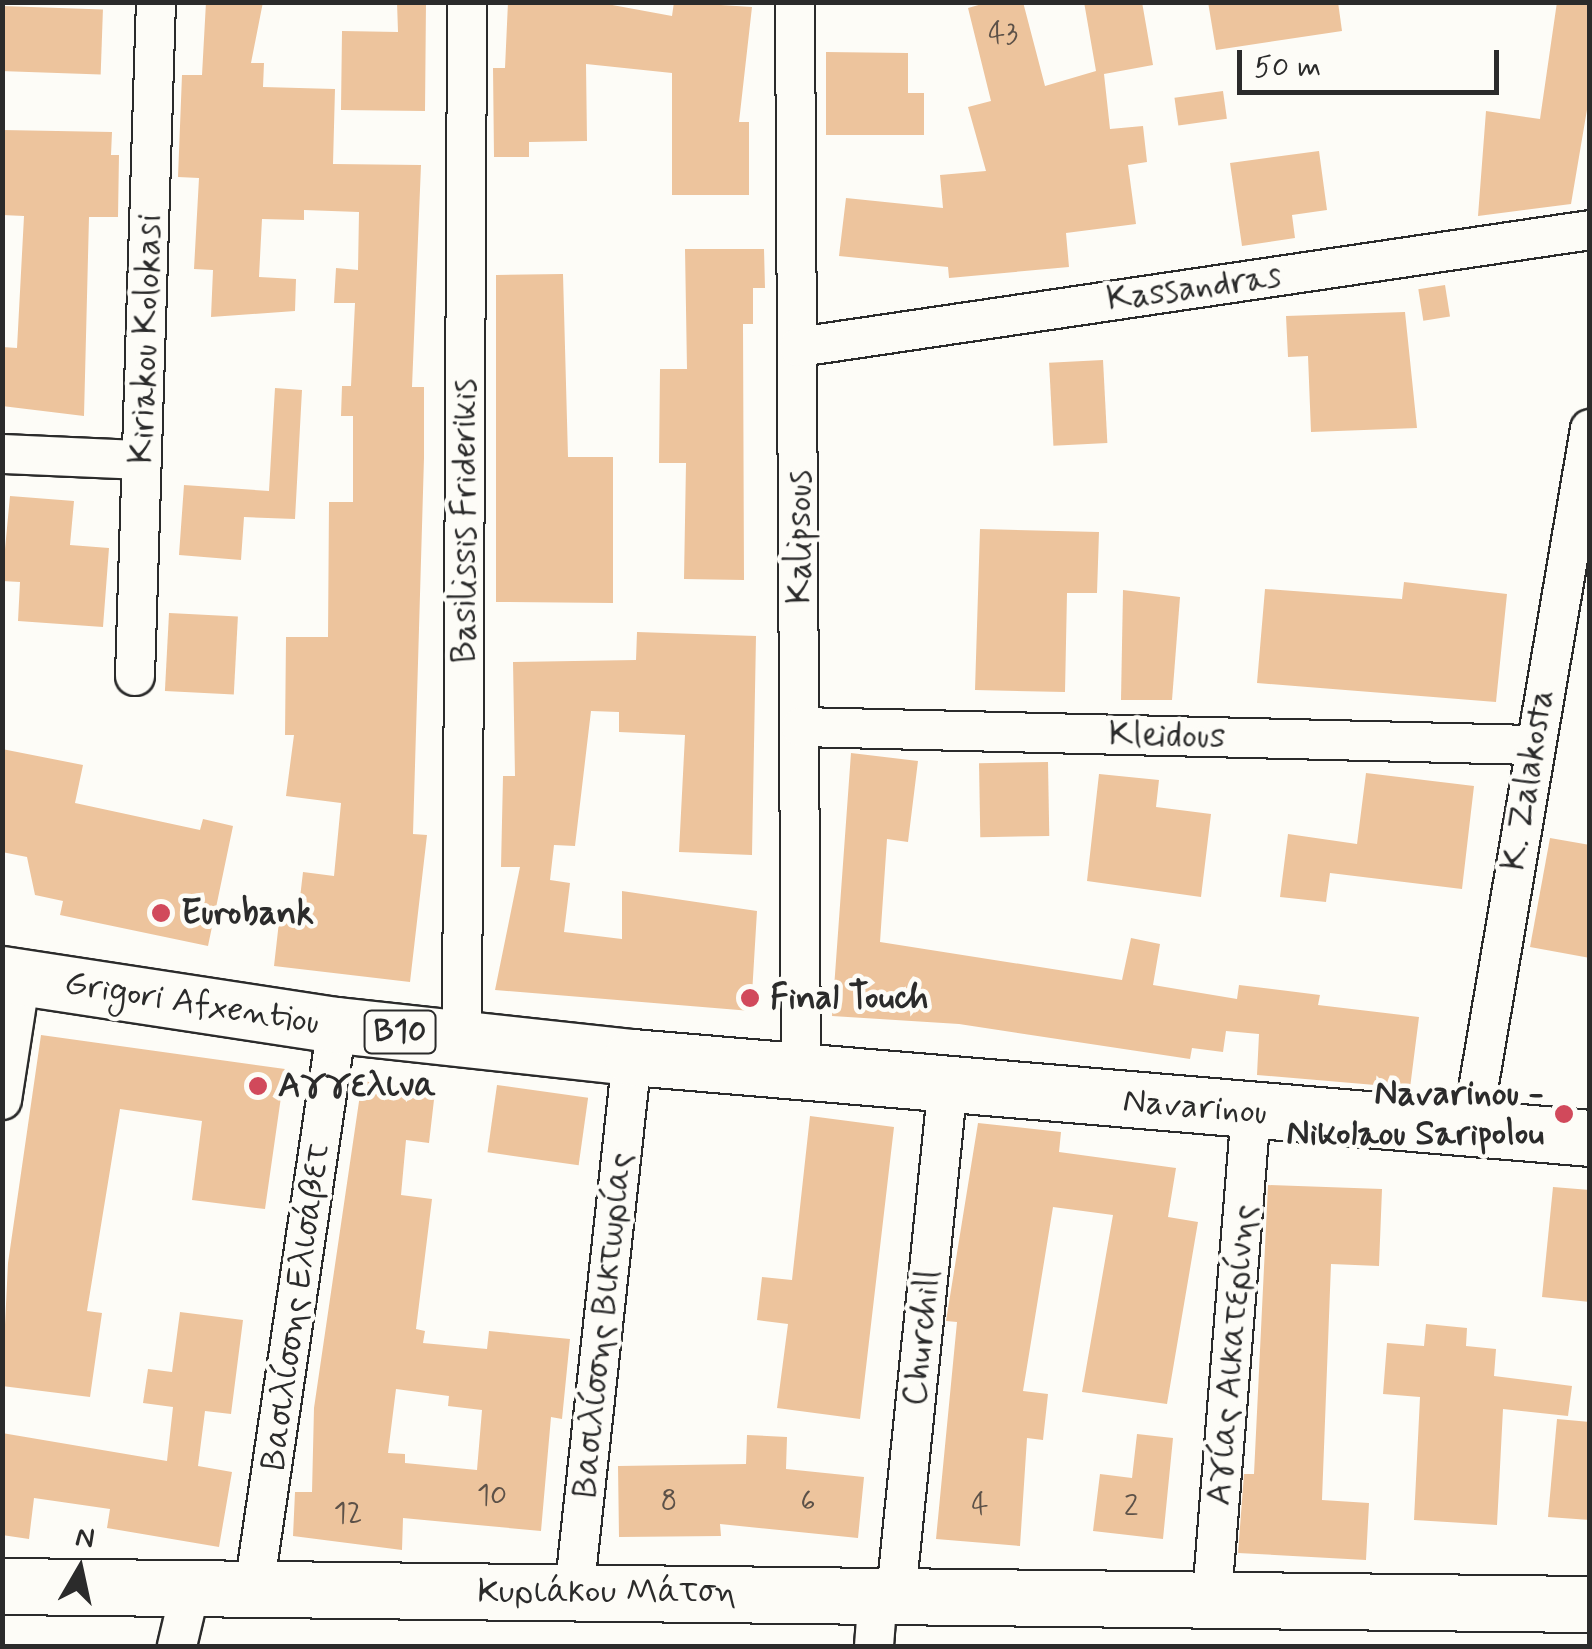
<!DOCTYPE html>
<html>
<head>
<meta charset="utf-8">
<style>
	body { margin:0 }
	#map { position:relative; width:1592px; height:1649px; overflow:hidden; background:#fdfcf7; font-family:Mynerve,sans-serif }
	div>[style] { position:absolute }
	.building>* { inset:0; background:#edc49d; transform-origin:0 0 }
	.roads { filter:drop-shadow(2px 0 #2b2b2b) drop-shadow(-2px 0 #2b2b2b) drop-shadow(0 2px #2b2b2b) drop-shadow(0 -2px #2b2b2b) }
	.minor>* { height:38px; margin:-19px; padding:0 19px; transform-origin:19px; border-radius:19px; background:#fdfcf7 }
	.secondary>* { height:55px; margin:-27.5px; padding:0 27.5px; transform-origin:27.5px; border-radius:27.5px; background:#fdfcf7 }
	.primary>* { height:55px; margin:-27.5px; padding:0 27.5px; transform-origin:27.5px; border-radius:27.5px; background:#fdfcf7 }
	.dots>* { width:28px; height:28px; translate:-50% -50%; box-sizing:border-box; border:5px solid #fdfcf7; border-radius:50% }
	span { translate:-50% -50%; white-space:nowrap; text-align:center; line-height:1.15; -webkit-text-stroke:9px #fdfcf7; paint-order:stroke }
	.number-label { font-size:30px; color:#5c5148 }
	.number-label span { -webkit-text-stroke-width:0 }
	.shield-label span { padding:2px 8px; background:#fdfcf7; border:2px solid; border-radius:8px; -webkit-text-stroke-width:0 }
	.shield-label { font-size:32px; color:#2b2b2b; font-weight:700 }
	.street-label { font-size:35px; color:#2b2b2b }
	.poi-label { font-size:35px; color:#2b2b2b; font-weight:700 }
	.left { translate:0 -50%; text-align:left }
	.right { translate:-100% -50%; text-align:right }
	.frame { position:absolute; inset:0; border:5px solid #2b2b2b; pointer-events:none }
	.north { position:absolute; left:30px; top:1519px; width:100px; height:100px; -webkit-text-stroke:8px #fdfcf7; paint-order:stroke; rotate:9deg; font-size:28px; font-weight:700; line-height:40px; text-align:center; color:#2b2b2b }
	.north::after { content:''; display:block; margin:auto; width:35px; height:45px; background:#2b2b2b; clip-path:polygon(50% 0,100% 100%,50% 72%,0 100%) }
	.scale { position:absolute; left:1237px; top:50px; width:262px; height:45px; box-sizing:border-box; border:5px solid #2b2b2b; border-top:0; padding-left:12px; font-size:30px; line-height:35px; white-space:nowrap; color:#2b2b2b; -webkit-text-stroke:8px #fdfcf7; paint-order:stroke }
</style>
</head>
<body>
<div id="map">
	<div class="building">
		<i style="clip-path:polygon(206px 2px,263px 2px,251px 63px,264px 63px,263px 87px,335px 89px,333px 164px,421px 165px,412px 387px,424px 387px,424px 458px,413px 834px,427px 835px,410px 982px,274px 966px,280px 913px,298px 915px,303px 872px,334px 876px,341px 803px,286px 796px,294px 735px,285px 735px,286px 637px,328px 637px,329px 502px,353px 502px,353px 416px,341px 416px,342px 386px,351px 386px,355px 303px,334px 303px,336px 268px,358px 270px,359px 212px,304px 210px,304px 220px,262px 219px,259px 277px,296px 279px,295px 311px,211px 317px,213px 270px,194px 269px,199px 178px,178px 177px,182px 75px,202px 75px)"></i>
		<i style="clip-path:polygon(397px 2px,426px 2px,425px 111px,341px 110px,342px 31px,398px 32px)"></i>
		<i style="clip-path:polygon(508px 2px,596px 2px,672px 16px,674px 2px,752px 7px,739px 122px,749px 122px,749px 195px,672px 195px,672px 73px,586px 64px,587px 141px,529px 142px,529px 157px,494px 157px,493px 68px,505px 68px)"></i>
		<i style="clip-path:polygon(989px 2px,1023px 2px,1045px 86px,1096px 71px,1084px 2px,1142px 2px,1153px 65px,1104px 74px,1110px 129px,1143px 126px,1147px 162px,1128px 165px,1136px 224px,1066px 233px,1069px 267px,949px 278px,948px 267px,839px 256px,846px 198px,943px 208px,940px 175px,986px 171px,968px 107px,991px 101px,968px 8px)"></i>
		<i style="clip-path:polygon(1208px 2px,1338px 2px,1342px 31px,1216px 50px)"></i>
		<i style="clip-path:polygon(1557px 2px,1590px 2px,1590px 92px,1571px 204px,1478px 216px,1486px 111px,1540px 119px)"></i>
		<i style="left:2px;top:6px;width:101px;height:65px;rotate:2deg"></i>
		<i style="clip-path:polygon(826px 52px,908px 53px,908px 93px,924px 93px,924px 135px,826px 135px)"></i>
		<i style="left:1223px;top:91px;width:28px;height:49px;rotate:82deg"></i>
		<i style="clip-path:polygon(2px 130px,112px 132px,111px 155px,119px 155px,118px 217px,89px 217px,84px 416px,2px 406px,2px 347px,17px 348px,24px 216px,2px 215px)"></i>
		<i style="clip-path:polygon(1319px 151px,1327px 210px,1292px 215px,1295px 238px,1242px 246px,1230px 163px)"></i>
		<i style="clip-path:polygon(685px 249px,764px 249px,765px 288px,753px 288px,753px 324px,743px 324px,744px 580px,684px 579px,686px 463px,659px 463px,660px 369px,687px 369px)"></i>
		<i style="clip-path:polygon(563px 274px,568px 457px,613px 457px,613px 603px,496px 602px,496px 275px)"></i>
		<i style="left:1445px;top:285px;width:32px;height:27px;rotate:81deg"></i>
		<i style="clip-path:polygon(1405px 312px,1417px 428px,1311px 432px,1308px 356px,1288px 357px,1286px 316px)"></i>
		<i style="left:1103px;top:360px;width:83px;height:54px;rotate:87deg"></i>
		<i style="clip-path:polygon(275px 388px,302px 390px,295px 519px,244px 517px,241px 560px,179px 555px,184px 485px,269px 491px)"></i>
		<i style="clip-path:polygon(10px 496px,74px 501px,70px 545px,109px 548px,103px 627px,18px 621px,20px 582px,2px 581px)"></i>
		<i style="clip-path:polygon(980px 529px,1099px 532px,1097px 593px,1067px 593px,1065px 692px,975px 690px)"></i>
		<i style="clip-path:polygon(1404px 582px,1507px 594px,1496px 702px,1257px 683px,1265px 589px,1402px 599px)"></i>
		<i style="clip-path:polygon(1123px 590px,1180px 597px,1172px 700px,1121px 700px)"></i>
		<i style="left:169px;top:613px;width:69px;height:78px;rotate:3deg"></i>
		<i style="clip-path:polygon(637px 632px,756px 636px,752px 855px,679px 852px,685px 735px,619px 732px,619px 712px,591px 711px,575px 846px,554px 845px,550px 880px,570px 883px,564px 932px,622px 939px,622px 891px,757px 911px,751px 1011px,495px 990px,520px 867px,501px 867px,503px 776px,515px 776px,513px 662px,636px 660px)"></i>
		<i style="clip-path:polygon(2px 749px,83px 765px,75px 803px,200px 830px,203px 819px,233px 826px,208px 946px,60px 915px,63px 901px,35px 895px,27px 857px,2px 852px)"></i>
		<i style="clip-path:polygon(851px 753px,918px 761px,908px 842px,887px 839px,880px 942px,1122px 980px,1131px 938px,1160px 944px,1153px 985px,1237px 999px,1239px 985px,1320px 995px,1318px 1005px,1419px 1017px,1410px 1088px,1257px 1075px,1259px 1034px,1226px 1031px,1223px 1052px,1192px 1048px,1190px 1059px,959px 1024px,832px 1016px)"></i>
		<i style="left:1048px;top:762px;width:74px;height:69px;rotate:89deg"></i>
		<i style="clip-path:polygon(1366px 773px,1474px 786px,1462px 889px,1330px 873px,1326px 902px,1280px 897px,1288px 834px,1357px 844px)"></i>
		<i style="clip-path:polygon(1099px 774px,1159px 780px,1156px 807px,1211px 814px,1201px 897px,1087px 881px)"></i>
		<i style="clip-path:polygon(1550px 838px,1590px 845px,1590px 958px,1530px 947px)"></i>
		<i style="clip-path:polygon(41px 1035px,285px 1069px,265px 1209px,192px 1200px,202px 1121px,120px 1109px,87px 1311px,102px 1313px,90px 1397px,2px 1386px,8px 1263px)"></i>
		<i style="clip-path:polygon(evenodd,362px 1081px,435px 1091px,429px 1143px,406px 1140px,401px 1195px,432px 1199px,416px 1329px,425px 1331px,423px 1343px,487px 1349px,489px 1331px,570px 1339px,562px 1419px,551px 1417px,541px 1531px,403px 1518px,402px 1550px,293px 1536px,295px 1492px,312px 1492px,314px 1408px,362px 1081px,396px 1389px,449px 1396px,448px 1406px,482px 1410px,477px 1470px,405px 1463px,405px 1454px,388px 1453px,396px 1389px)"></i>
		<i style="left:497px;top:1085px;width:92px;height:68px;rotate:8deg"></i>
		<i style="clip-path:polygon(810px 1116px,894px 1127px,860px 1419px,777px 1408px,788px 1324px,757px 1320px,762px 1277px,792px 1280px)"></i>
		<i style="clip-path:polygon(978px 1123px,1061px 1132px,1059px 1152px,1176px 1168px,1168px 1217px,1198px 1222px,1167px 1404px,1082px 1392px,1113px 1215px,1053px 1207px,1023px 1391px,1048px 1394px,1043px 1440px,1027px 1438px,1020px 1546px,936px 1539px,957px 1322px,946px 1321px)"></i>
		<i style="clip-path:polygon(1268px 1185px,1382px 1189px,1379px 1266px,1331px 1264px,1322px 1500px,1369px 1503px,1366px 1560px,1238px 1553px,1244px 1474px,1254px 1474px)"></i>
		<i style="clip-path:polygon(1553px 1187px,1590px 1190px,1590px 1302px,1542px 1297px)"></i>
		<i style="clip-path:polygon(180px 1312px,243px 1320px,231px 1414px,205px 1411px,198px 1466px,232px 1472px,219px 1547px,107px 1528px,110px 1509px,34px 1498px,29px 1539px,2px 1535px,2px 1433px,167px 1461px,173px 1407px,143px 1403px,148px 1369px,172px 1372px)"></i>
		<i style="clip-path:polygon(1426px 1324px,1467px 1328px,1466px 1346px,1496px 1349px,1494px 1376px,1572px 1386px,1568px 1416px,1503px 1409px,1497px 1525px,1414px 1520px,1420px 1397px,1383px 1394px,1387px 1343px,1424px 1346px)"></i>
		<i style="clip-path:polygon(1557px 1419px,1590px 1422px,1590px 1520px,1548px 1517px)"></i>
		<i style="clip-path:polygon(1137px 1434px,1173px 1438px,1163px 1539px,1093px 1531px,1100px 1474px,1132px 1478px)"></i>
		<i style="clip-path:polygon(747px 1435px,787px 1437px,786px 1469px,864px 1477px,858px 1538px,720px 1524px,721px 1536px,619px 1537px,618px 1466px,746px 1464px)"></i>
	</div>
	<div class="roads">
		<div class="minor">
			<i style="left:795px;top:2px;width:1070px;rotate:89.68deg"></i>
			<i style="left:799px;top:347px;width:800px;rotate:-8.41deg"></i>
			<i style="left:2px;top:454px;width:139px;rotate:2.5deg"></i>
			<i style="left:135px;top:676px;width:674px;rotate:-88.22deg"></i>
			<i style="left:801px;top:727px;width:732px;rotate:1.41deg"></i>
			<i style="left:462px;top:1039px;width:1037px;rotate:-89.72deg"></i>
			<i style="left:2px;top:1100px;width:124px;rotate:-81.2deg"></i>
			<i style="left:1471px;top:1131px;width:712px;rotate:-80.38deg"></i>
			<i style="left:254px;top:1588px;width:569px;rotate:-81.61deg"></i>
			<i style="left:574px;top:1593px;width:539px;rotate:-83.82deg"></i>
			<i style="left:896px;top:1594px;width:514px;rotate:-84.19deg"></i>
			<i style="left:1212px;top:1596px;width:485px;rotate:-85.4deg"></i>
			<i style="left:177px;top:1646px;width:61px;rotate:-76.7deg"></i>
			<i style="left:874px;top:1646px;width:53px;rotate:-85.7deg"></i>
		</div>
		<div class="secondary">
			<i style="left:2px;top:1586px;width:1588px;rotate:0.65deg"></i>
		</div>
		<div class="primary">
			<i style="left:2px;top:974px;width:339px;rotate:8.7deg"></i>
			<i style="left:337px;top:1025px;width:297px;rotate:6.2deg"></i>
			<i style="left:632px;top:1057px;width:961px;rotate:4.83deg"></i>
		</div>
	</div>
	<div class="dots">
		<i style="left:161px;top:913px;background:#d1495b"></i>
		<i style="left:750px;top:998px;background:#d1495b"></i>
		<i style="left:258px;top:1086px;background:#d1495b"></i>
		<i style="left:1564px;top:1114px;background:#d1495b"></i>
	</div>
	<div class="number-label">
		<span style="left:1003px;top:34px">43</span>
		<span style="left:492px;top:1496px">10</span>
		<span style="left:669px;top:1501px">8</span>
		<span style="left:808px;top:1502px">6</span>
		<span style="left:980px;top:1505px">4</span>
		<span style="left:1131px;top:1507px">2</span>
		<span style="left:348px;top:1514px">12</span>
	</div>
	<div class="shield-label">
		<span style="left:400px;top:1032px">B10</span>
	</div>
	<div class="street-label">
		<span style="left:1194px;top:288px;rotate:-8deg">Kassandras</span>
		<span style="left:146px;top:339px;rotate:-88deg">Kiriakou Kolokasi</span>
		<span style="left:465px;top:521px;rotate:-90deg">Basilissis Friderikis</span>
		<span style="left:800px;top:537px;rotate:-90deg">Kalipsous</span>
		<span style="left:1167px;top:736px;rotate:1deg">Kleidous</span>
		<span style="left:1528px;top:780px;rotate:-81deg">K. Zalakosta</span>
		<span style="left:192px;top:1003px;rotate:9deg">Grigori Afxentiou</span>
		<span style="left:1195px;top:1107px;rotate:5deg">Navarinou</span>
		<span style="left:296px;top:1307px;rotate:-82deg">Βασιλίσσης Ελισάβετ</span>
		<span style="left:603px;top:1325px;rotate:-84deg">Βασιλίσσης Βικτωρίας</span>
		<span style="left:922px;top:1338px;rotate:-84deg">Churchill</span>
		<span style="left:1232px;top:1355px;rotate:-85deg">Αγίας Αικατερίνης</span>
		<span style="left:607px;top:1592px">Κυριάκου Μάτση</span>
	</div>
	<div class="poi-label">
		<span class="left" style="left:181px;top:913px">Eurobank</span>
		<span class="left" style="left:770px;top:998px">Final Touch</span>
		<span class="left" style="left:278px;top:1086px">Αγγελινα</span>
		<span class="right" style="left:1544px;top:1114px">Navarinou -<br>Nikolaou Saripolou</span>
	</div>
	<div class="frame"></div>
	<div class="north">N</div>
	<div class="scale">50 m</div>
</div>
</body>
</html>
